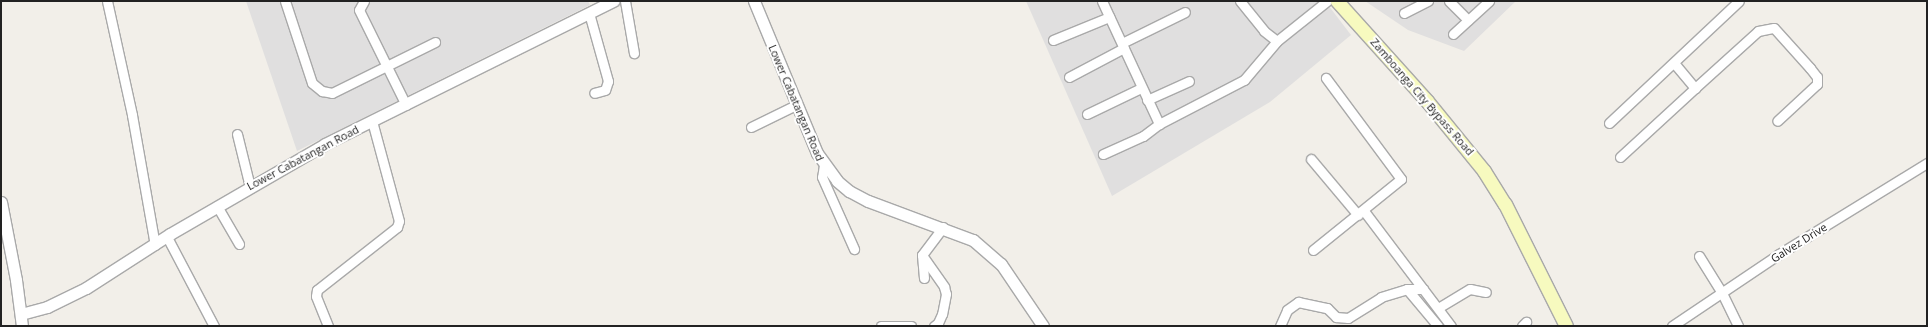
<!DOCTYPE html>
<html>
<head>
<meta charset="utf-8">
<style>
	body { margin:0 }
	#map { position:relative; width:1928px; height:327px; overflow:hidden; background:#f2efe9; font-family:"Open Sans",sans-serif }
	div>[style] { position:absolute }
	[style*='--x'] { left:calc(var(--x)*1px); top:calc(var(--y)*1px); width:calc(var(--w)*1px); rotate:calc(var(--a)*1deg) }
	.residential>* { inset:0; background:#e0dfdf }
	.roads { filter:drop-shadow(1px 0 #a9a9a9) drop-shadow(-1px 0 #a9a9a9) drop-shadow(0 1px #a9a9a9) drop-shadow(0 -1px #a9a9a9) }
	.minor>* { height:9px; margin:-4.5px; padding:0 4.5px; transform-origin:4.5px; border-radius:4.5px; background:#fff }
	.tertiary>* { height:11px; margin:-5.5px; padding:0 5.5px; transform-origin:5.5px; border-radius:5.5px; background:#fff }
	.secondary>* { height:13px; margin:-6.5px; padding:0 6.5px; transform-origin:6.5px; border-radius:6.5px; background:#f7fabf }
	span { translate:-50% -50%; white-space:nowrap; text-align:center; line-height:1.15; -webkit-text-stroke:4px #fff; paint-order:stroke }
	.street-label { font-size:11px; color:#222 }
	.frame { position:absolute; inset:0; border:2px solid #222; pointer-events:none }
</style>
</head>
<body>
<div id="map">
	<div class="residential">
		<div style="clip-path:polygon(246px 1px,588px 1px,590px 5px,297px 151px)"></div>
		<div style="clip-path:polygon(1026px 1px,1325px 1px,1351px 35px,1270px 102px,1112px 196px)"></div>
		<div style="clip-path:polygon(1365px 1px,1516px 1px,1464px 51px,1408px 30px)"></div>
	</div>
	<div class="roads">
		<div class="minor">
			<div style="--x:107;--y:1;--w:117;--a:77.6"></div>
			<div style="--x:132;--y:115;--w:132;--a:80"></div>
			<div style="--x:285;--y:1;--w:86;--a:71.8"></div>
			<div style="--x:312;--y:83;--w:13;--a:39"></div>
			<div style="--x:322;--y:91;--w:10;--a:11"></div>
			<div style="--x:332;--y:93;--w:115;--a:-26.3"></div>
			<div style="--x:364;--y:1;--w:10;--a:119"></div>
			<div style="--x:359;--y:10;--w:106;--a:63.7"></div>
			<div style="--x:625;--y:1;--w:53;--a:80.2"></div>
			<div style="--x:1102;--y:1;--w:136;--a:65.1"></div>
			<div style="--x:1159;--y:124;--w:20;--a:143"></div>
			<div style="--x:1143;--y:136;--w:44;--a:155.8"></div>
			<div style="--x:1240;--y:1;--w:38;--a:51"></div>
			<div style="--x:1264;--y:31;--w:16;--a:38"></div>
			<div style="--x:1449;--y:1;--w:27;--a:45"></div>
			<div style="--x:589;--y:13;--w:71;--a:74.4"></div>
			<div style="--x:608;--y:81;--w:9;--a:108"></div>
			<div style="--x:605;--y:90;--w:11;--a:165"></div>
			<div style="--x:1404;--y:13;--w:27;--a:-27"></div>
			<div style="--x:1453;--y:34;--w:49;--a:-42.5"></div>
			<div style="--x:1053;--y:40;--w:61;--a:-22.3"></div>
			<div style="--x:1122;--y:43;--w:70;--a:-26.2"></div>
			<div style="--x:1674;--y:63;--w:33;--a:50"></div>
			<div style="--x:1695;--y:88;--w:85;--a:-42.1"></div>
			<div style="--x:1758;--y:31;--w:16;--a:-11"></div>
			<div style="--x:1774;--y:28;--w:54;--a:48"></div>
			<div style="--x:1810;--y:68;--w:11;--a:52"></div>
			<div style="--x:1817;--y:77;--w:7;--a:90"></div>
			<div style="--x:1817;--y:84;--w:54;--a:137.2"></div>
			<div style="--x:1069;--y:77;--w:62;--a:-27.8"></div>
			<div style="--x:1147;--y:100;--w:46;--a:-24.3"></div>
			<div style="--x:1087;--y:114;--w:60;--a:-25.7"></div>
			<div style="--x:1609;--y:123;--w:178;--a:-43.2"></div>
			<div style="--x:1159;--y:124;--w:96;--a:-27.4"></div>
			<div style="--x:1244;--y:80;--w:51;--a:-49.8"></div>
			<div style="--x:1277;--y:41;--w:64;--a:-38.7"></div>
			<div style="--x:751;--y:127;--w:50;--a:-26.1"></div>
			<div style="--x:237;--y:134;--w:55;--a:76.2"></div>
			<div style="--x:1620;--y:157;--w:102;--a:-42.6"></div>
			<div style="--x:1311;--y:159;--w:73;--a:50"></div>
			<div style="--x:824;--y:165;--w:12;--a:99"></div>
			<div style="--x:822;--y:177;--w:79;--a:66"></div>
			<div style="--x:217;--y:206;--w:44;--a:59.9"></div>
			<div style="--x:1364;--y:211;--w:144;--a:52.9"></div>
			<div style="--x:167;--y:237;--w:101;--a:62.2"></div>
			<div style="--x:1313;--y:250;--w:113;--a:-38.9"></div>
			<div style="--x:1401;--y:179;--w:126;--a:-126.6"></div>
			<div style="--x:922;--y:255;--w:39;--a:55"></div>
			<div style="--x:944;--y:287;--w:7;--a:74"></div>
			<div style="--x:946;--y:294;--w:20;--a:101"></div>
			<div style="--x:942;--y:314;--w:10;--a:114"></div>
			<div style="--x:938;--y:323;--w:5;--a:143"></div>
			<div style="--x:1699;--y:256;--w:44;--a:58.1"></div>
			<div style="--x:1722;--y:293;--w:37;--a:64"></div>
			<div style="--x:924;--y:278;--w:23;--a:-95"></div>
			<div style="--x:922;--y:255;--w:35;--a:-53"></div>
			<div style="--x:1407;--y:289;--w:48;--a:50"></div>
			<div style="--x:1438;--y:308;--w:37;--a:-31"></div>
			<div style="--x:1470;--y:289;--w:16;--a:11"></div>
			<div style="--x:328;--y:326;--w:32;--a:-112"></div>
			<div style="--x:316;--y:296;--w:6;--a:-81"></div>
			<div style="--x:317;--y:290;--w:102;--a:-38.2"></div>
			<div style="--x:397;--y:227;--w:6;--a:-72"></div>
			<div style="--x:399;--y:221;--w:104;--a:-105.1"></div>
			<div style="--x:881;--y:326;--w:30;--a:0"></div>
			<div style="--x:1280;--y:326;--w:17;--a:-66"></div>
			<div style="--x:1287;--y:310;--w:14;--a:-36"></div>
			<div style="--x:1298;--y:302;--w:30;--a:12"></div>
			<div style="--x:1327;--y:308;--w:13;--a:45"></div>
			<div style="--x:1336;--y:317;--w:12;--a:5"></div>
			<div style="--x:1348;--y:318;--w:39;--a:-32"></div>
			<div style="--x:1381;--y:297;--w:27;--a:-17"></div>
			<div style="--x:1407;--y:289;--w:16;--a:0"></div>
			<div style="--x:1522;--y:326;--w:6;--a:-45"></div>
			<div style="--x:1672;--y:326;--w:129;--a:-33.9"></div>
			<div style="--x:1779;--y:254;--w:174;--a:-31.6"></div>
		</div>
		<div class="tertiary">
			<div style="--x:754;--y:1;--w:165;--a:67.5"></div>
			<div style="--x:817;--y:153;--w:34;--a:54"></div>
			<div style="--x:837;--y:181;--w:16;--a:40"></div>
			<div style="--x:849;--y:191;--w:21;--a:28"></div>
			<div style="--x:868;--y:201;--w:112;--a:20.4"></div>
			<div style="--x:973;--y:240;--w:37;--a:41"></div>
			<div style="--x:1001;--y:264;--w:75;--a:55.9"></div>
			<div style="--x:1;--y:202;--w:79;--a:79.1"></div>
			<div style="--x:16;--y:280;--w:46;--a:82.6"></div>
			<div style="--x:21;--y:314;--w:27;--a:-15"></div>
			<div style="--x:47;--y:307;--w:43;--a:-26"></div>
			<div style="--x:86;--y:288;--w:100;--a:-32.7"></div>
			<div style="--x:170;--y:234;--w:179;--a:-30.1"></div>
			<div style="--x:325;--y:144;--w:322;--a:-26.4"></div>
		</div>
		<div class="secondary">
			<div style="--x:1337;--y:1;--w:135;--a:48"></div>
			<div style="--x:1427;--y:101;--w:90;--a:50.8"></div>
			<div style="--x:1484;--y:171;--w:39;--a:58"></div>
			<div style="--x:1505;--y:204;--w:136;--a:63.4"></div>
		</div>
	</div>
	<div class="street-label">
		<span style="left:1422px;top:97px;rotate:49deg">Zamboanga City Bypass Road</span>
		<span style="left:796px;top:103px;rotate:67deg">Lower Cabatangan Road</span>
		<span style="left:303px;top:158px;rotate:-28deg">Lower Cabatangan Road</span>
		<span style="left:1799px;top:243px;rotate:-32deg">Galvez Drive</span>
	</div>
	<div class="frame"></div>
</div>
</body>
</html>
